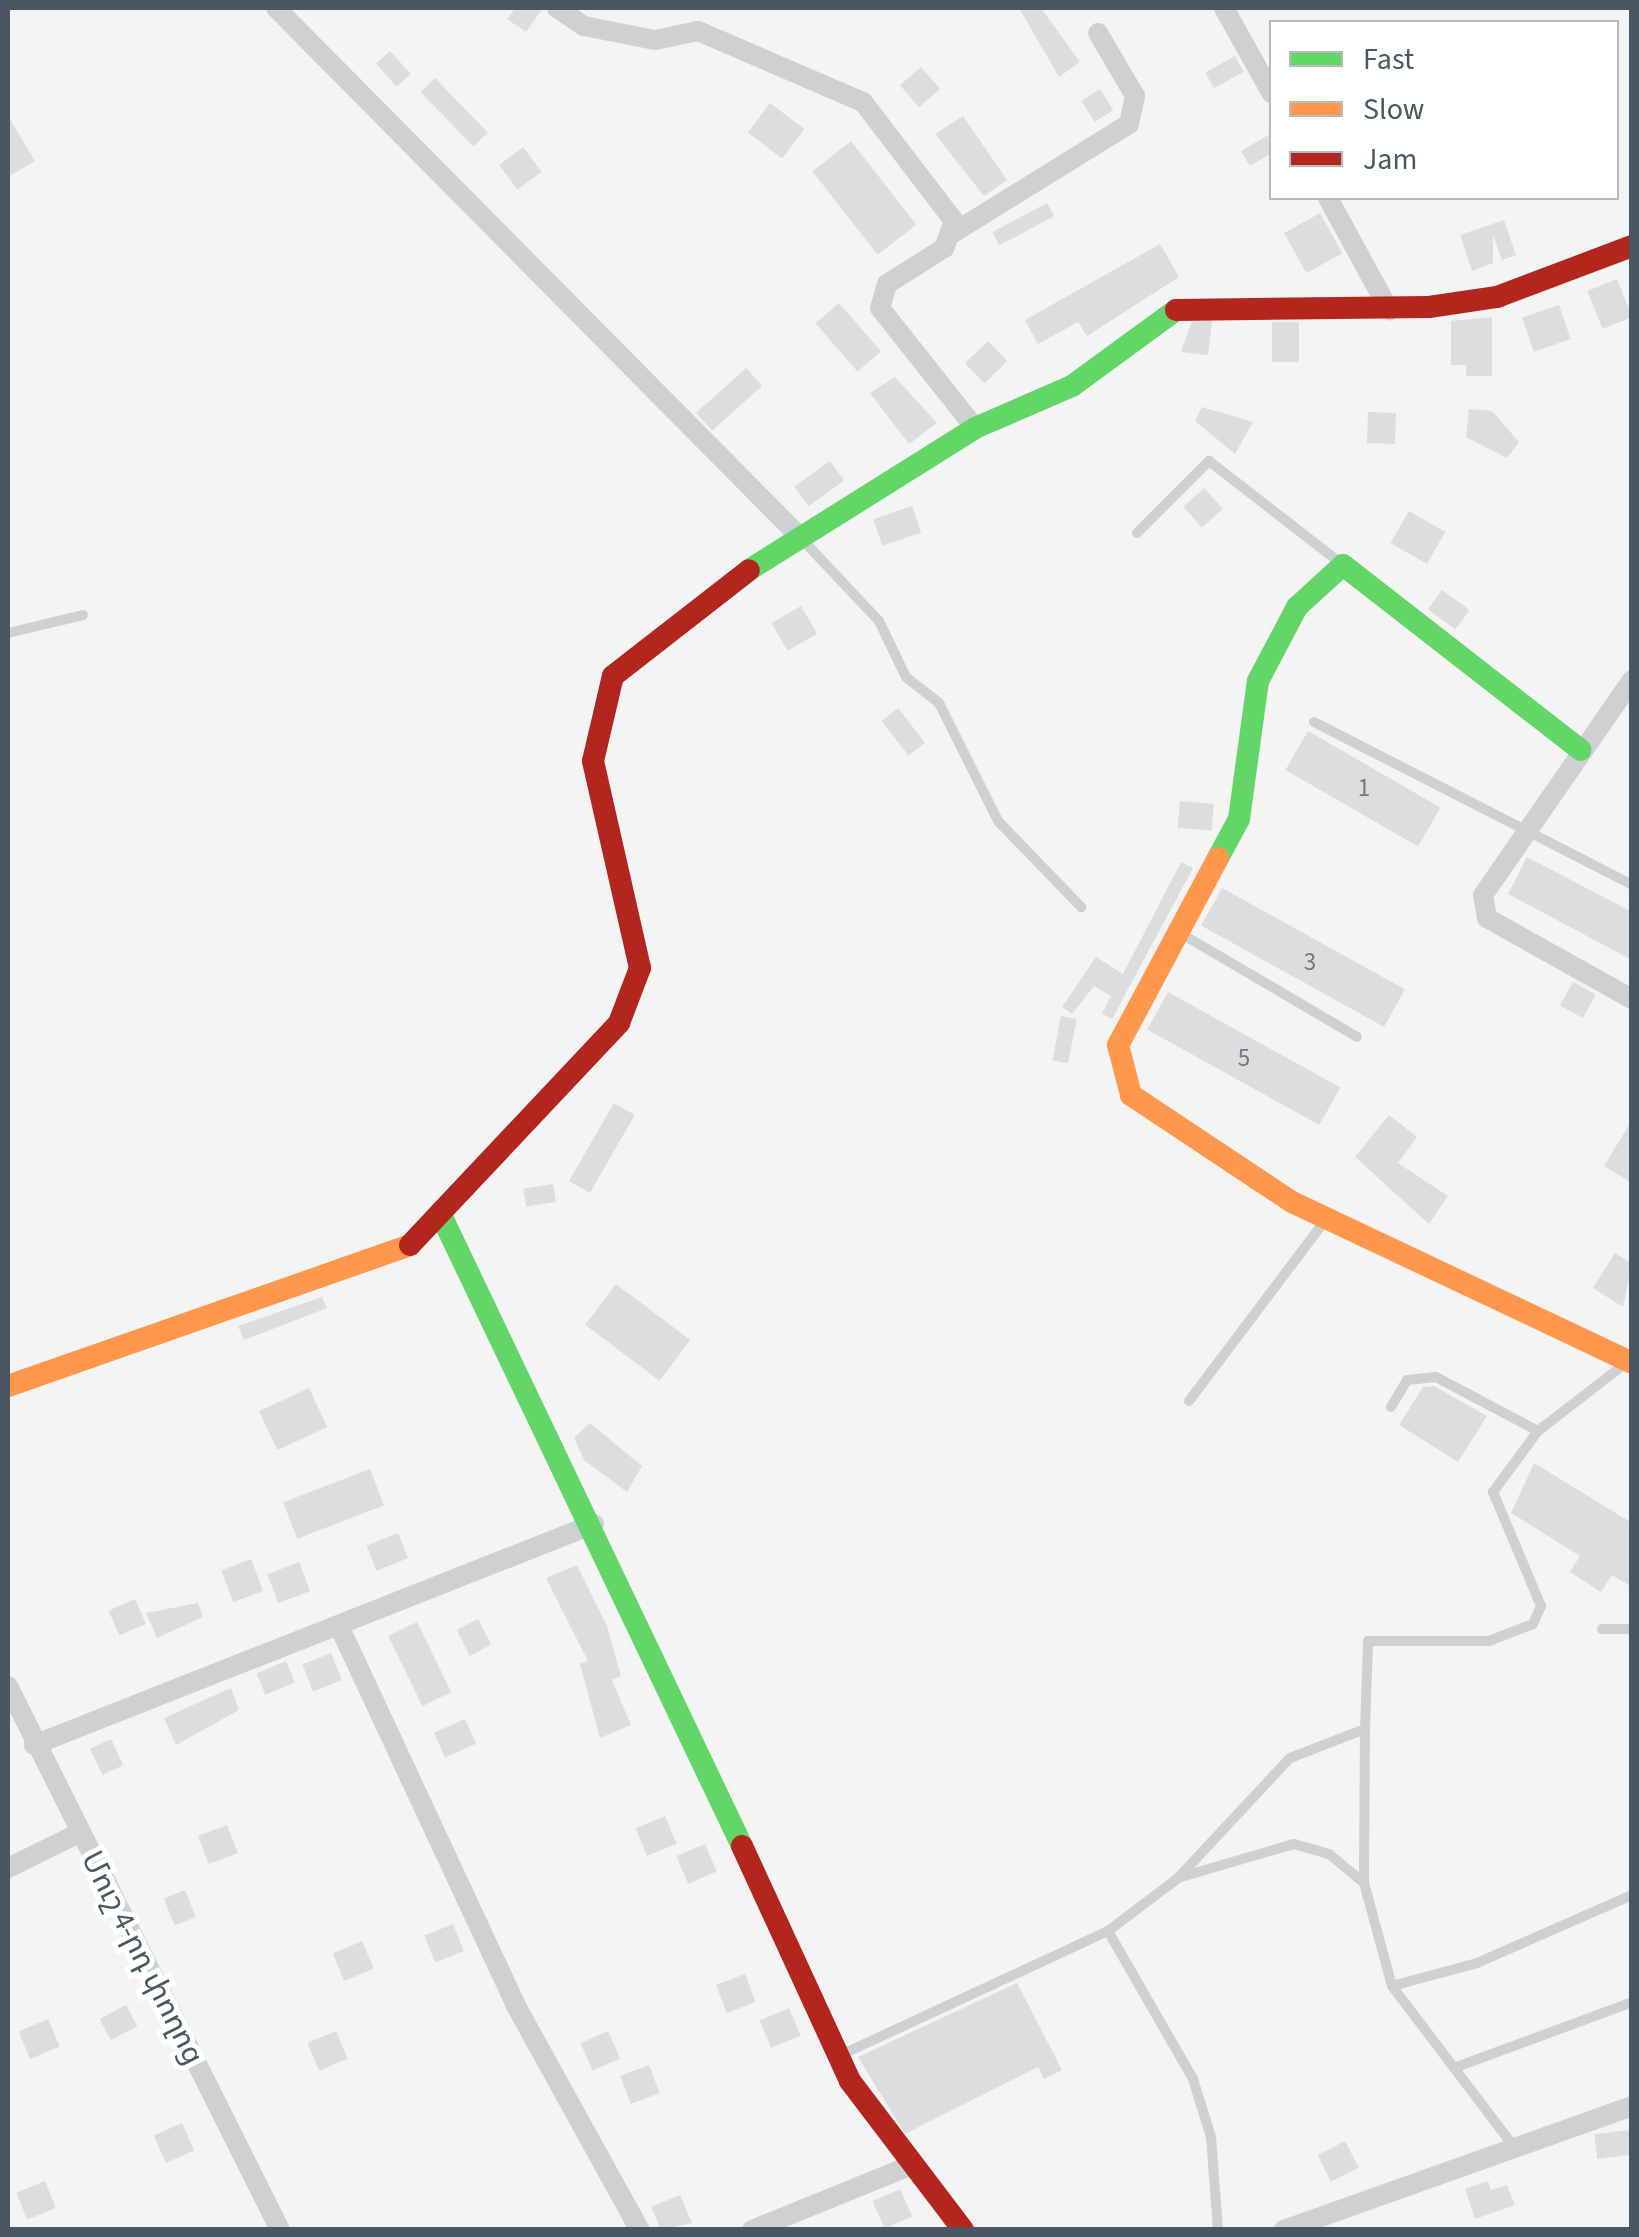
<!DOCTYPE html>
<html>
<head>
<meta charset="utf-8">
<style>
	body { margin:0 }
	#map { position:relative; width:1639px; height:2237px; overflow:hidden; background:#f4f4f4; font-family:"Source Sans 3","Noto Sans Armenian",sans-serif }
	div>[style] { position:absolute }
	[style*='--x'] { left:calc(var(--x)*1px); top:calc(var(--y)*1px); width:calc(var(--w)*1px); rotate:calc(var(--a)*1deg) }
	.building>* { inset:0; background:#ddddde; transform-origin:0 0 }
	.lane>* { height:10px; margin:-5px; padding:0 5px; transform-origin:5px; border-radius:5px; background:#ced0d2 }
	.street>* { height:20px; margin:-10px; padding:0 10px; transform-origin:10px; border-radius:10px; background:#ced0d2 }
	.fast>* { height:22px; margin:-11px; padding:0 11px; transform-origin:11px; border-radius:11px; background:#63d668 }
	.slow>* { height:22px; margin:-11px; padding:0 11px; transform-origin:11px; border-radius:11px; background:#ff974d }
	.jam>* { height:22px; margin:-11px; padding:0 11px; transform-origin:11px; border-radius:11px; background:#b3261e }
	span { translate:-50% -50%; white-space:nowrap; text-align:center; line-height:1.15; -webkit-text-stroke:10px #fff; paint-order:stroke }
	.number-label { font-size:25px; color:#707881 }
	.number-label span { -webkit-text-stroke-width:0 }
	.street-label { font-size:30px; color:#4a5661 }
	.frame { position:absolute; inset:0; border:10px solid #4a5661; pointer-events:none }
	.legend { position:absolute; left:1269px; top:20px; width:350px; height:180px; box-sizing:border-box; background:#fff; border:2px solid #b7bbc0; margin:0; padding:12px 18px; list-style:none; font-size:30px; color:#4a5661 }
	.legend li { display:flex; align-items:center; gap:20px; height:50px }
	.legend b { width:50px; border:2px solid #b7bbc0 }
</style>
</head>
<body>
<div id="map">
	<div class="building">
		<div style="clip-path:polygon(515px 8px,543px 8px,526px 32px,507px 19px)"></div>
		<div style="clip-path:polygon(1019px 8px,1041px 8px,1080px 62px,1059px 77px)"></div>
		<div style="left:390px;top:51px;width:31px;height:19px;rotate:48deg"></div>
		<div style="left:1235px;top:56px;width:18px;height:34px;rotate:61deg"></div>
		<div style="left:921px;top:67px;width:29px;height:28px;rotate:49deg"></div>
		<div style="left:435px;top:78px;width:76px;height:20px;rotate:46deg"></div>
		<div style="left:1100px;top:89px;width:25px;height:22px;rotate:58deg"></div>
		<div style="left:770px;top:103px;width:43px;height:37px;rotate:37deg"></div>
		<div style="clip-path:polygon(8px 116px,35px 161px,8px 177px)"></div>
		<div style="clip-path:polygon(963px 116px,1007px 180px,984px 196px,935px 134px)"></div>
		<div style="clip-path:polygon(1272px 133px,1272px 153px,1250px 166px,1241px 151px)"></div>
		<div style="left:851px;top:141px;width:106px;height:49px;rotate:52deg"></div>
		<div style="left:523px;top:147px;width:31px;height:30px;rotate:53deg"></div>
		<div style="left:1047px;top:203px;width:15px;height:62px;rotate:62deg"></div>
		<div style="left:1320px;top:213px;width:46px;height:41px;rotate:61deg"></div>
		<div style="clip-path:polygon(1504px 220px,1516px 255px,1502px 260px,1493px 235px,1493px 263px,1472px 271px,1460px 235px)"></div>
		<div style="clip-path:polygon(1160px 244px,1179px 277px,1087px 336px,1078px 322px,1038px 344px,1025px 320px)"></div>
		<div style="left:1617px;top:279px;width:41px;height:32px;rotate:68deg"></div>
		<div style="left:839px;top:303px;width:64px;height:31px;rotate:49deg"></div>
		<div style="left:1559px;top:305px;width:36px;height:39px;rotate:71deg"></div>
		<div style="clip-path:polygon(1492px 317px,1492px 376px,1466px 376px,1466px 365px,1451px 365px,1451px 321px)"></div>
		<div style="clip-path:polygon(1192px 321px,1212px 321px,1208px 355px,1181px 352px)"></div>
		<div style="left:1272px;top:322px;width:27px;height:40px"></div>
		<div style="left:988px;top:341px;width:28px;height:32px;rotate:46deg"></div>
		<div style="left:746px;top:368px;width:24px;height:67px;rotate:48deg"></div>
		<div style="clip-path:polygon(895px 377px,937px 423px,909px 444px,870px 393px)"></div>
		<div style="clip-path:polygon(1202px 407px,1253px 422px,1235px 454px,1195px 421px)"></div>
		<div style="clip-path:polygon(1469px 409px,1492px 411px,1519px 442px,1507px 458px,1466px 437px)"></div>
		<div style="left:1368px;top:412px;width:28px;height:31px;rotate:2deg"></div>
		<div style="left:830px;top:461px;width:24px;height:44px;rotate:54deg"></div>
		<div style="left:1204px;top:488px;width:28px;height:28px;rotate:48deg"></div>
		<div style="left:912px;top:506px;width:28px;height:41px;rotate:71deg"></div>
		<div style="left:1409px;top:511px;width:42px;height:37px;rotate:30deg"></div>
		<div style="left:1442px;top:590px;width:34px;height:24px;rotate:36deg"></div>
		<div style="left:801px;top:606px;width:32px;height:34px;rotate:60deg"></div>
		<div style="left:898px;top:708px;width:44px;height:21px;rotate:52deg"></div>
		<div style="left:1308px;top:731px;width:153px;height:45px;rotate:30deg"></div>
		<div style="left:1180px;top:801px;width:34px;height:27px;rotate:5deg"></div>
		<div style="clip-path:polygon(1527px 857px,1632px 912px,1632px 960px,1508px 894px)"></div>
		<div style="clip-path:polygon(1181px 862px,1193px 868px,1112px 1019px,1102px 1014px,1111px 996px,1094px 986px,1072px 1014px,1062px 1007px,1096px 957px,1123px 974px)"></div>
		<div style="left:1222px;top:888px;width:209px;height:43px;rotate:29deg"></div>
		<div style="left:1573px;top:982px;width:26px;height:27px;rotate:29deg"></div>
		<div style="left:1168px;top:992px;width:197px;height:43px;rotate:29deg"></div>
		<div style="left:1061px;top:1016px;width:16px;height:45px;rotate:11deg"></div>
		<div style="left:614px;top:1103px;width:24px;height:90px;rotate:30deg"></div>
		<div style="clip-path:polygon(1389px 1115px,1417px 1137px,1398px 1163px,1448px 1196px,1429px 1224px,1355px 1157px)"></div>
		<div style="clip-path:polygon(1632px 1120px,1632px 1183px,1604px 1166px)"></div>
		<div style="left:553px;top:1184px;width:18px;height:30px;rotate:81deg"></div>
		<div style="clip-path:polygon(1615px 1253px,1632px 1264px,1623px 1307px,1593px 1288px)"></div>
		<div style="left:616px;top:1284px;width:93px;height:51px;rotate:37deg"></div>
		<div style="clip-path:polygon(322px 1297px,327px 1308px,244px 1340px,238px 1326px)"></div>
		<div style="clip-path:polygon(1434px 1386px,1487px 1416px,1458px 1462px,1399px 1425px,1423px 1387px)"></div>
		<div style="left:309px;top:1388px;width:43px;height:55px;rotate:65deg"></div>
		<div style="clip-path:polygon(590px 1423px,642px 1466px,627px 1492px,584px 1460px,574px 1438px)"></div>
		<div style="clip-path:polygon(1534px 1463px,1632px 1523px,1632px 1587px,1612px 1575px,1601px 1592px,1570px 1572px,1580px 1556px,1511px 1513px)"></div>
		<div style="left:370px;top:1469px;width:39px;height:93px;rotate:69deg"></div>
		<div style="left:398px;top:1533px;width:27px;height:34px;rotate:68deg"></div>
		<div style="left:251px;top:1559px;width:34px;height:32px;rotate:69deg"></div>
		<div style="left:299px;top:1562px;width:31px;height:34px;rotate:69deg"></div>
		<div style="clip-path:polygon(577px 1565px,607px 1626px,621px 1676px,612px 1680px,631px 1725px,600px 1738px,580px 1664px,588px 1661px,546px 1578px)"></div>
		<div style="left:135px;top:1599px;width:27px;height:29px;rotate:66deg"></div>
		<div style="clip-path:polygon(198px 1603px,203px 1617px,157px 1638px,146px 1613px)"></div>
		<div style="left:478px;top:1619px;width:29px;height:24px;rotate:63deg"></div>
		<div style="left:417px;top:1622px;width:78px;height:32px;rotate:64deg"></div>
		<div style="left:331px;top:1653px;width:29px;height:31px;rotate:68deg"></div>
		<div style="left:286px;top:1661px;width:23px;height:32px;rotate:67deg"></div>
		<div style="clip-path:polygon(231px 1688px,239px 1710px,176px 1745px,164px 1718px)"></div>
		<div style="left:465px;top:1719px;width:27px;height:34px;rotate:66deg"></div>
		<div style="left:111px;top:1739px;width:29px;height:23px;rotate:65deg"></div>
		<div style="left:665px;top:1816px;width:30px;height:32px;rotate:67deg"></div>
		<div style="left:227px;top:1825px;width:30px;height:31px;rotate:69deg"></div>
		<div style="left:705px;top:1844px;width:30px;height:31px;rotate:67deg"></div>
		<div style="left:185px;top:1890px;width:29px;height:23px;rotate:68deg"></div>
		<div style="left:453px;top:1924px;width:29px;height:31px;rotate:68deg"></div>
		<div style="left:362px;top:1941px;width:30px;height:32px;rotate:67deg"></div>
		<div style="left:745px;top:1974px;width:30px;height:31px;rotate:69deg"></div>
		<div style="clip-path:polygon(1017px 1983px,1062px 2070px,1044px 2079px,1038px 2067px,905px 2134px,858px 2057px)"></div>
		<div style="left:126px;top:2005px;width:24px;height:30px;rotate:62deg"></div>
		<div style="left:789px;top:2008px;width:30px;height:32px;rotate:67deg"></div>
		<div style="left:48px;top:2019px;width:30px;height:32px;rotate:67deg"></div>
		<div style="left:336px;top:2031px;width:30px;height:31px;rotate:67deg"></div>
		<div style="left:608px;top:2031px;width:30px;height:30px;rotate:66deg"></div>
		<div style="left:649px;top:2065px;width:30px;height:31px;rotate:69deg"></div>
		<div style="left:182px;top:2123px;width:30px;height:31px;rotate:66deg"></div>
		<div style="left:1629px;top:2130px;width:25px;height:35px;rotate:83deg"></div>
		<div style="left:1345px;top:2141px;width:30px;height:31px;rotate:63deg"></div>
		<div style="left:45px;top:2181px;width:29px;height:31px;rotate:68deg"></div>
		<div style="clip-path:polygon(1488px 2181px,1491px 2190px,1507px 2185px,1515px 2205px,1475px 2219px,1465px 2189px)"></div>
		<div style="left:900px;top:2189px;width:30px;height:30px;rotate:66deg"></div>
		<div style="clip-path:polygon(680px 2195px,692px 2223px,661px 2230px,651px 2207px)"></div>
	</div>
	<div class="lane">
		<div style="--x:1137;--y:533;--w:102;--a:-45"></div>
		<div style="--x:1209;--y:461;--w:168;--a:37.8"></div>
		<div style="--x:797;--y:534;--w:120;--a:46.7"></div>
		<div style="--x:879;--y:621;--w:62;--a:64.3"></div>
		<div style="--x:906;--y:677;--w:42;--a:38.2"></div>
		<div style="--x:939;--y:703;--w:132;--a:63.4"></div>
		<div style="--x:998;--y:821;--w:120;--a:46"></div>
		<div style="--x:8;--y:633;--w:77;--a:-13.5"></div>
		<div style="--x:1314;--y:722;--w:357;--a:27.1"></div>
		<div style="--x:1180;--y:933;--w:205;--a:30.4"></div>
		<div style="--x:1189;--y:1401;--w:228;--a:-53"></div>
		<div style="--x:1391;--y:1407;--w:31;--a:-59"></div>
		<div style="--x:1407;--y:1380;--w:29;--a:-6"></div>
		<div style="--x:1436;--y:1377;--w:115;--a:27.9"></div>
		<div style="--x:1602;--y:1629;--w:30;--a:0"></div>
		<div style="--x:1365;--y:1729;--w:154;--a:90.4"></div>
		<div style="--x:1364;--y:1883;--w:107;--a:74.8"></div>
		<div style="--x:1392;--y:1986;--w:197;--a:52.8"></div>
		<div style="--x:1181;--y:1877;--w:118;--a:-16.3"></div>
		<div style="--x:1294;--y:1844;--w:36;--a:16"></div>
		<div style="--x:1329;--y:1854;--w:45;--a:39.6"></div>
		<div style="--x:1108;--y:1931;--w:171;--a:60.1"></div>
		<div style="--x:1193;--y:2079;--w:61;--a:72.8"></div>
		<div style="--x:1211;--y:2137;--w:93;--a:85.7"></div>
		<div style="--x:1392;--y:1986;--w:88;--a:-15.1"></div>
		<div style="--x:1477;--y:1963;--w:169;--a:-23.7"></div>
		<div style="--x:843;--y:2054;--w:292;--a:-24.9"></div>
		<div style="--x:1108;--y:1931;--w:88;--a:-37.1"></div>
		<div style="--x:1178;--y:1878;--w:164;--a:-47"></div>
		<div style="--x:1290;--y:1758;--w:80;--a:-21.1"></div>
		<div style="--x:1365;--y:1729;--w:88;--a:-88"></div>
		<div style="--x:1368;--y:1641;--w:121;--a:0"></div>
		<div style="--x:1489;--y:1641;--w:47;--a:-21.1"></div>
		<div style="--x:1533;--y:1624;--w:20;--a:-66"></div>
		<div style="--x:1541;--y:1606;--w:124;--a:-112.8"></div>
		<div style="--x:1493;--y:1492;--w:76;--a:-53.6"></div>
		<div style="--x:1538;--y:1431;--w:111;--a:-37.7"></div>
		<div style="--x:1454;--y:2068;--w:190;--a:-20.3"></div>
	</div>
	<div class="street">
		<div style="--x:276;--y:8;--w:739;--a:45.27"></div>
		<div style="--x:557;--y:8;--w:32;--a:34"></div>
		<div style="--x:584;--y:26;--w:72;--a:11.2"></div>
		<div style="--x:655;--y:40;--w:44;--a:-11.8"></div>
		<div style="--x:698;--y:31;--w:180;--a:23.3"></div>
		<div style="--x:863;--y:102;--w:150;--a:52.6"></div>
		<div style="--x:954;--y:221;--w:29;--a:110"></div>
		<div style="--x:944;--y:248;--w:67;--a:147.7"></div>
		<div style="--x:887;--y:284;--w:25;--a:106"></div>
		<div style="--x:880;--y:308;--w:153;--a:51.6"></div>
		<div style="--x:1224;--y:8;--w:98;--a:60.8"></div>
		<div style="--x:1328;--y:198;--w:128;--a:61.4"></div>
		<div style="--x:953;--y:233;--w:207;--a:-31.8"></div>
		<div style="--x:1129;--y:124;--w:29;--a:-78"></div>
		<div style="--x:1135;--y:96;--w:73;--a:-120.4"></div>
		<div style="--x:1632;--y:680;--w:262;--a:124.7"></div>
		<div style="--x:1483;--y:895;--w:23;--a:80"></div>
		<div style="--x:1487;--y:918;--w:166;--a:29.2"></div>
		<div style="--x:340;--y:1628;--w:415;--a:65"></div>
		<div style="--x:515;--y:2004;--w:258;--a:61.1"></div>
		<div style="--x:8;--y:1686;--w:608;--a:63.43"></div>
		<div style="--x:34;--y:1745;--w:602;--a:-21.54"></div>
		<div style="--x:8;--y:1868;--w:79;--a:-26.2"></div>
		<div style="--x:752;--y:2230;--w:170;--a:-22.1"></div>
		<div style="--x:1284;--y:2230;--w:369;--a:-19.6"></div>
	</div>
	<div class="fast">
		<div style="--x:749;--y:570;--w:267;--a:-32.1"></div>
		<div style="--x:975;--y:428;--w:106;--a:-23.4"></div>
		<div style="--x:1072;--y:386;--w:129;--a:-36.2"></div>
		<div style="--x:1218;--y:858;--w:44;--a:-61.7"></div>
		<div style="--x:1239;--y:819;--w:139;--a:-82.2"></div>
		<div style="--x:1258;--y:681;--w:84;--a:-62.2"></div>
		<div style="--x:1297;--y:607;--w:62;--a:-42.4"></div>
		<div style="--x:1343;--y:565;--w:301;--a:37.9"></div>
		<div style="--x:440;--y:1213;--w:701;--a:64.49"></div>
	</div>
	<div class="slow">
		<div style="--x:1218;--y:858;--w:212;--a:118.1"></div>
		<div style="--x:1118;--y:1045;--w:52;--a:75.4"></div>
		<div style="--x:1131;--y:1095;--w:193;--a:33.6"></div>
		<div style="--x:1292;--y:1202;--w:376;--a:25.3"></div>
		<div style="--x:8;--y:1386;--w:426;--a:-19.3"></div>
	</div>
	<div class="jam">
		<div style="--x:1176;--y:310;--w:253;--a:-0.7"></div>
		<div style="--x:1429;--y:307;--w:69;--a:-8.4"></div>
		<div style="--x:1497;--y:297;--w:144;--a:-20.7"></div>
		<div style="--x:410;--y:1245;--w:305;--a:-46.7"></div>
		<div style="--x:619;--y:1023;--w:59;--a:-69.1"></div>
		<div style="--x:640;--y:968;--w:212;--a:-102.8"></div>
		<div style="--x:593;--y:761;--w:87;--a:-76.8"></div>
		<div style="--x:613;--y:676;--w:172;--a:-37.9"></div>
		<div style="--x:742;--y:1846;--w:259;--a:65.3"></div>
		<div style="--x:850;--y:2081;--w:187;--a:52.8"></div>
	</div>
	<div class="number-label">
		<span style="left:1364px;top:788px">1</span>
		<span style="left:1310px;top:962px">3</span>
		<span style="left:1244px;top:1058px">5</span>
	</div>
	<div class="street-label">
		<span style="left:142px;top:1958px;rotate:63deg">Մուշ 4-րդ փողոց</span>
	</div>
	<div class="frame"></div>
	<ul class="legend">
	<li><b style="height:12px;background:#63d668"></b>Fast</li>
	<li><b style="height:12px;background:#ff974d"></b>Slow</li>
	<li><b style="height:12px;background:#b3261e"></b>Jam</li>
	</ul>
</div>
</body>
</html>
